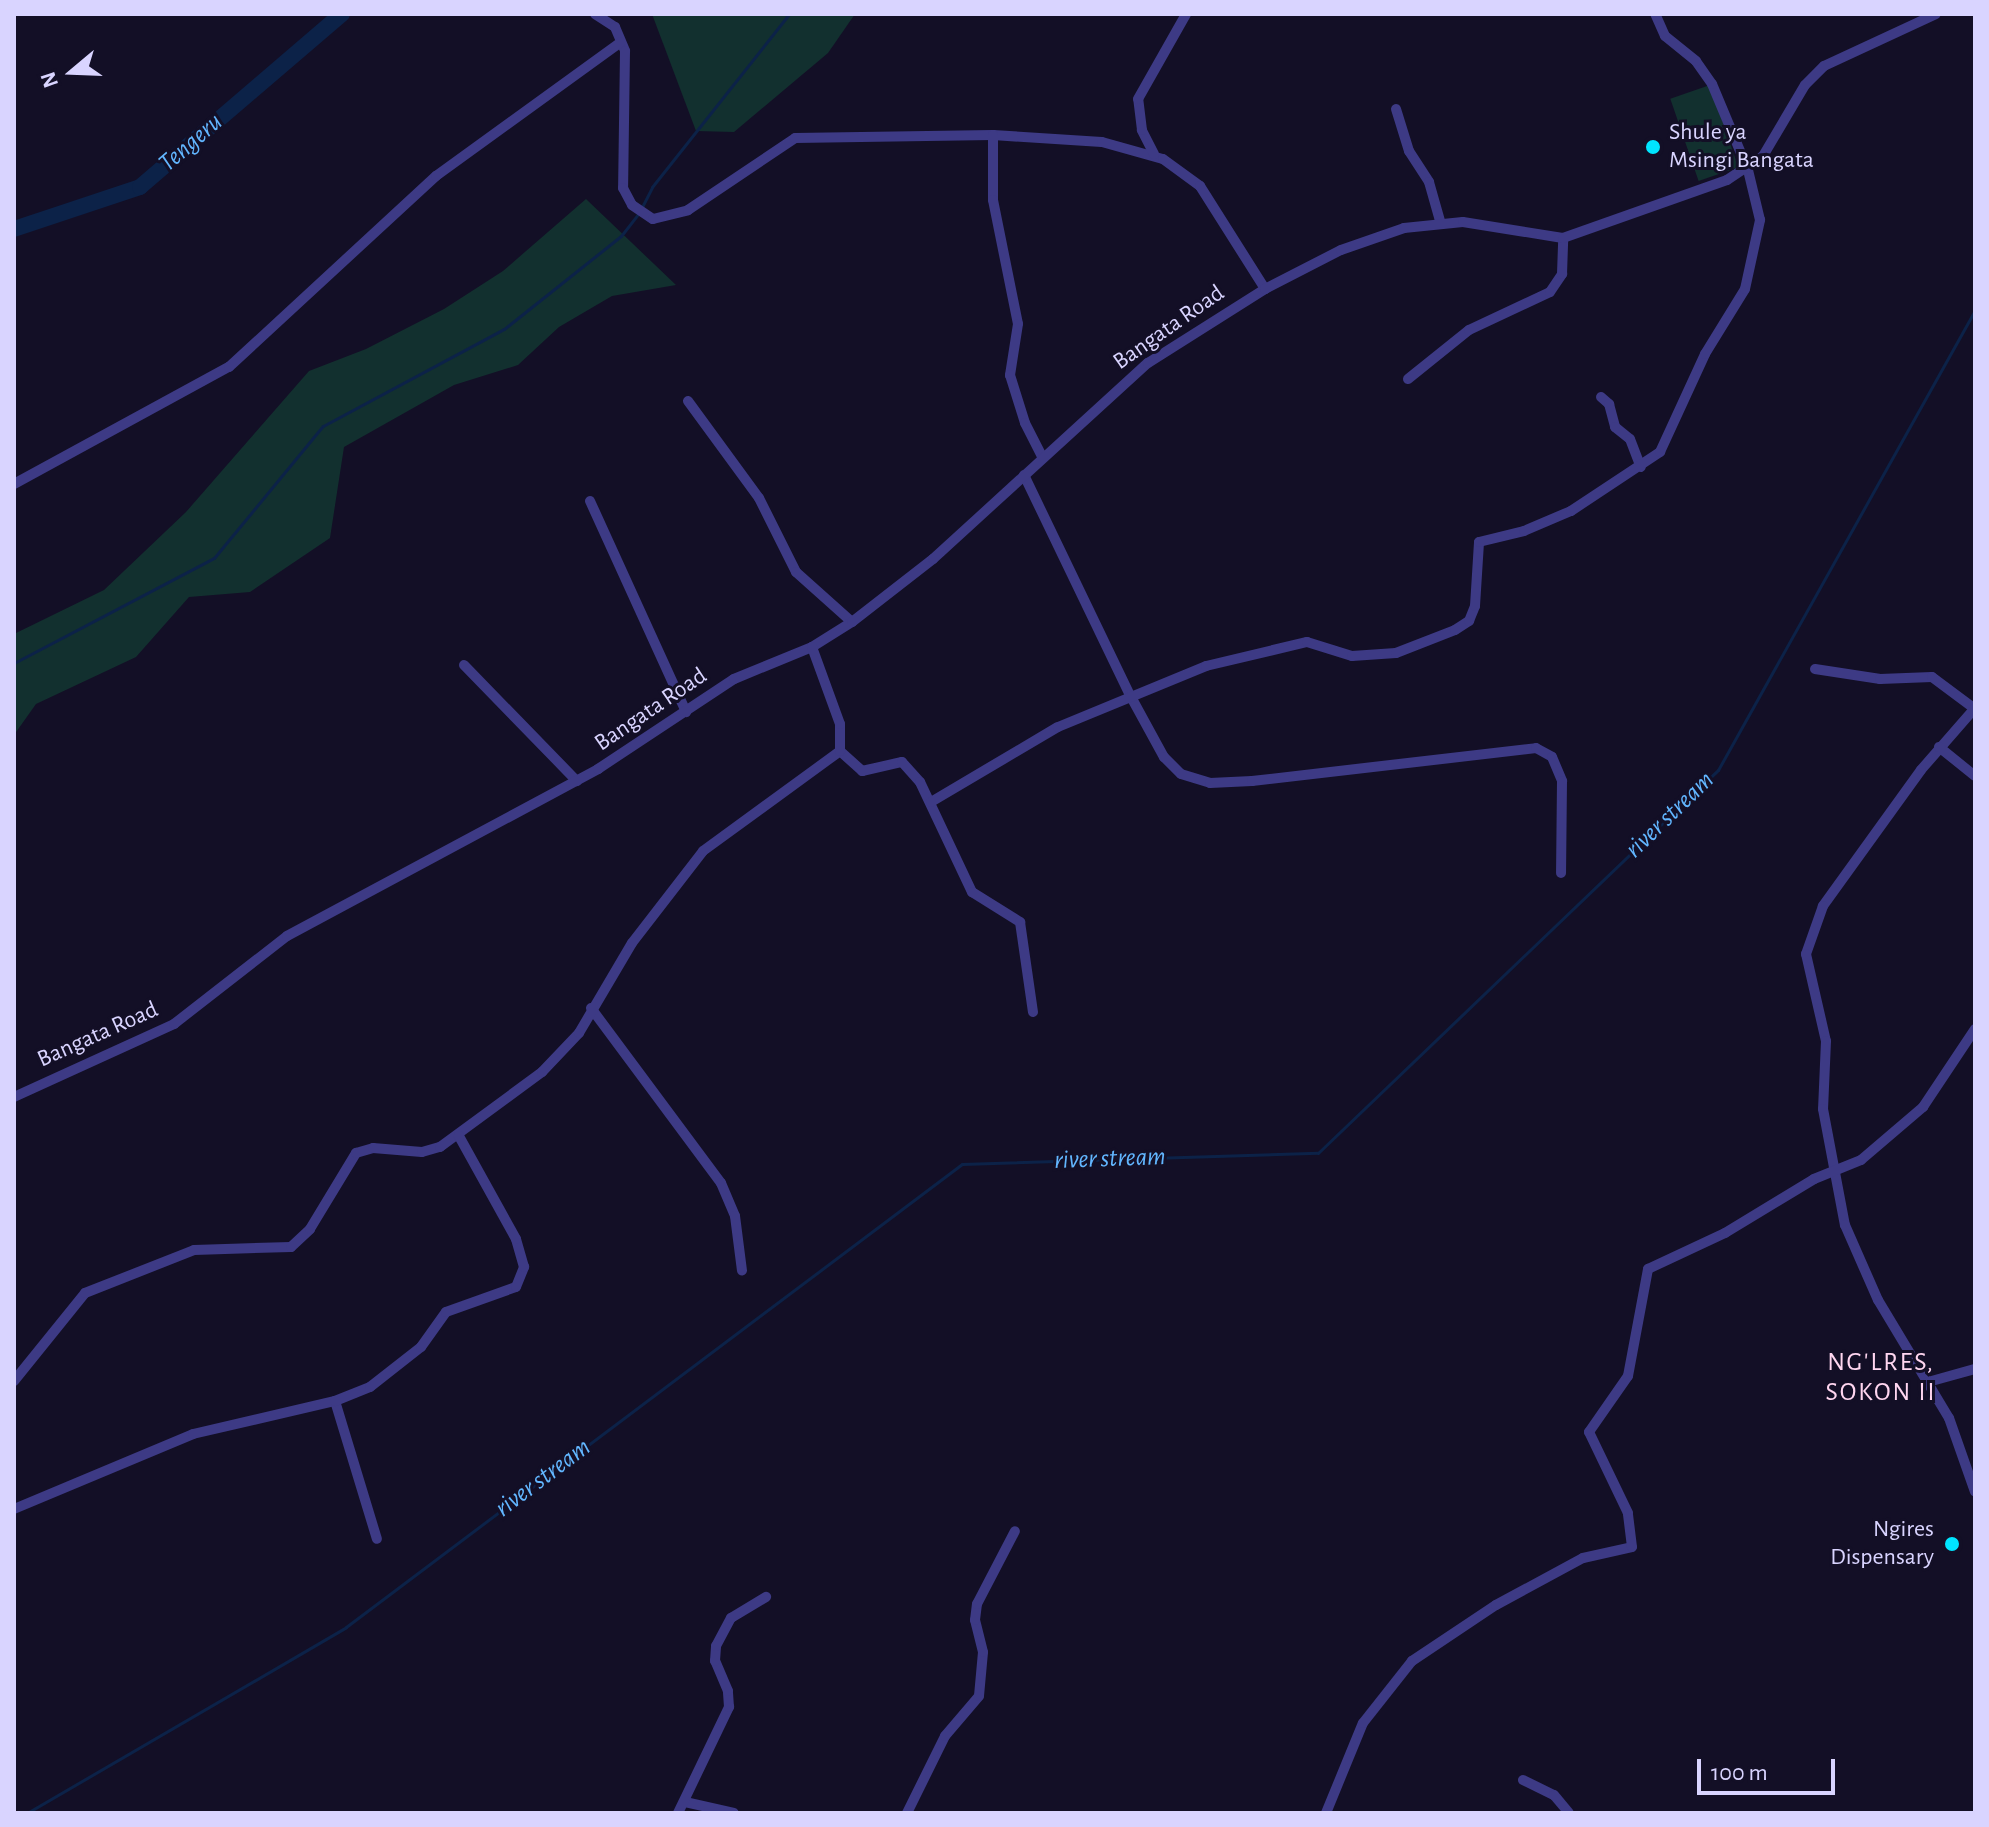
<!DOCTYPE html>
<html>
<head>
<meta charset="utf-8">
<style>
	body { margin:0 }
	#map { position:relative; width:1989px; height:1827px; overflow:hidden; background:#130f26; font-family:"Alegreya Sans",sans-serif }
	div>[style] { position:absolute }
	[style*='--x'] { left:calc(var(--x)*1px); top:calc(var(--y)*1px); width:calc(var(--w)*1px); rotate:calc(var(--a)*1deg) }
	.green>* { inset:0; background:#12302f; transform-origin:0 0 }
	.stream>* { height:3px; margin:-1.5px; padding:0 1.5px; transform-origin:1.5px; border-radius:1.5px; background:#0c2248 }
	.river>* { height:16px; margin:-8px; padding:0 8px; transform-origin:8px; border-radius:8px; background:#0c2248 }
	.street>* { height:10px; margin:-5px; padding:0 5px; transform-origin:5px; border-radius:5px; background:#3d3a85 }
	.dots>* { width:22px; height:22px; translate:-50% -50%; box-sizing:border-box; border:4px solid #130f26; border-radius:50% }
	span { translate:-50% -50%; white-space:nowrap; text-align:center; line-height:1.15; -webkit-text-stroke:6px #130f26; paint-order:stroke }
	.poi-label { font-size:24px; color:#d9d4ff }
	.left { translate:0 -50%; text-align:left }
	.right { translate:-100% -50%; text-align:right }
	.street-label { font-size:24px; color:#d9d4ff }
	.water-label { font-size:26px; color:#62b6ff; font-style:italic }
	.neighbourhood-label { font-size:26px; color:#ffd6f0; letter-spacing:2px }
	.frame { position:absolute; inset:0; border:16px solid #d9d4ff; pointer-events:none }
	.north { position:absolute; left:32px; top:32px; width:80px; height:80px; -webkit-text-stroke:6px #130f26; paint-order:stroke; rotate:251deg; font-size:22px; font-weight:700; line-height:32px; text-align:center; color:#d9d4ff }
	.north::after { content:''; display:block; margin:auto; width:28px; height:36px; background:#d9d4ff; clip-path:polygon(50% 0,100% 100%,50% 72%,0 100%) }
	.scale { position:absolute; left:1697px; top:1759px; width:138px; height:36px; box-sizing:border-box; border:4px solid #d9d4ff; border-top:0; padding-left:10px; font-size:24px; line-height:28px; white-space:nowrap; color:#d9d4ff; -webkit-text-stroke:6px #130f26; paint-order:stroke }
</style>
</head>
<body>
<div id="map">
	<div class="green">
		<div style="clip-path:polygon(652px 14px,855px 14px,828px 53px,734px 132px,696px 131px)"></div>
		<div style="left:1710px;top:85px;width:87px;height:42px;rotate:71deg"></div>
		<div style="clip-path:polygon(586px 199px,676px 285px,612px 296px,559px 327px,518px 365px,454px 385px,344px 447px,330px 538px,250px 592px,189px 597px,136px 657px,36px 704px,14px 735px,14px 634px,104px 590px,186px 512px,309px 371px,366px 349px,444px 309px,503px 271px)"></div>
	</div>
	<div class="stream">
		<div style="--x:642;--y:207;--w:22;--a:-63"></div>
		<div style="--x:652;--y:187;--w:221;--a:-51.6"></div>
		<div style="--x:14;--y:663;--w:226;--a:-27.7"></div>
		<div style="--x:214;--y:558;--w:171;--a:-50.5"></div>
		<div style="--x:323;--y:426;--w:205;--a:-28.2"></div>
		<div style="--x:504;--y:329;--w:149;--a:-38.5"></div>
		<div style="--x:621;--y:236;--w:28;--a:-52"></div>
		<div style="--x:27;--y:1813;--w:369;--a:-30.2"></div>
		<div style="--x:346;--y:1627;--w:771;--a:-36.93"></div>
		<div style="--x:962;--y:1164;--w:356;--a:-1.8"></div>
		<div style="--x:1318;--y:1153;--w:554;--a:-43.76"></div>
		<div style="--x:1718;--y:770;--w:527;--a:-60.81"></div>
	</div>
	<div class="river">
		<div style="--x:14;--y:229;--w:133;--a:-18.4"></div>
		<div style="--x:140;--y:187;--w:266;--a:-40.6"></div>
	</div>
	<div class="street">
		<div style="--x:595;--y:14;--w:24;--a:33"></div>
		<div style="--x:615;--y:27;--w:26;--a:67"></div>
		<div style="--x:625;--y:51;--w:137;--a:90.8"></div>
		<div style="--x:623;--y:188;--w:19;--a:62"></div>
		<div style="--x:632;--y:205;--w:25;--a:34"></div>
		<div style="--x:653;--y:219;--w:36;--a:-14"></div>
		<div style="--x:688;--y:210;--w:129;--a:-33.9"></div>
		<div style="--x:795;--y:138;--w:198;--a:-0.9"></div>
		<div style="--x:993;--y:135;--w:109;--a:3.7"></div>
		<div style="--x:1102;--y:142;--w:63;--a:15.6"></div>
		<div style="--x:1163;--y:159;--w:46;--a:36.1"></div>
		<div style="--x:1200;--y:186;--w:122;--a:57.7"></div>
		<div style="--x:1396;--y:109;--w:44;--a:72.8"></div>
		<div style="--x:1409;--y:151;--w:37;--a:57"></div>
		<div style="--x:1429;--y:182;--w:41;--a:74.2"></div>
		<div style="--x:993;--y:135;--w:65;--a:90"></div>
		<div style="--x:993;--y:200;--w:126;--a:78.6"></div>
		<div style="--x:1018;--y:324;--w:52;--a:98.9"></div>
		<div style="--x:1010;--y:375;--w:50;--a:72.6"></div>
		<div style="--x:1025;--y:423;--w:38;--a:63"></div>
		<div style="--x:1154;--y:154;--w:27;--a:-117"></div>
		<div style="--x:1142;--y:130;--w:31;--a:-97"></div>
		<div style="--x:1138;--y:99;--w:98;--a:-60.5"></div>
		<div style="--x:1408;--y:379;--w:78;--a:-38.8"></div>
		<div style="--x:1469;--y:330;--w:89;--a:-25.1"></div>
		<div style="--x:1550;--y:292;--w:22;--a:-56"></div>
		<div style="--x:1562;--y:274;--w:36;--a:-88"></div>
		<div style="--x:1601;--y:397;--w:11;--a:41"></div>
		<div style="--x:1609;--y:404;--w:24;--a:75"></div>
		<div style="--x:1615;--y:427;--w:19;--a:39"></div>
		<div style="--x:1630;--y:439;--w:30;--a:69"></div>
		<div style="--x:688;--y:401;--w:120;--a:53.8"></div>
		<div style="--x:759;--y:498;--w:83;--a:63.4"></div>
		<div style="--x:796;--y:572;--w:75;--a:41.8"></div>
		<div style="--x:1024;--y:475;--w:244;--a:64.3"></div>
		<div style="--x:1130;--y:695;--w:71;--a:61.3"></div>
		<div style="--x:1164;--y:757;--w:24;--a:45"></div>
		<div style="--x:1181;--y:774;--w:30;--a:17"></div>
		<div style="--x:1210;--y:783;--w:42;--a:-2.7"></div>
		<div style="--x:1252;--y:781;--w:286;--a:-6.6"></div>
		<div style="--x:1536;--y:748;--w:18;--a:29"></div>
		<div style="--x:1552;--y:757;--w:26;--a:67"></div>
		<div style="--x:1562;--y:781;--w:92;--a:90.6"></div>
		<div style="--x:14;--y:484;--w:245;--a:-28.6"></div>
		<div style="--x:229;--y:367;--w:282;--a:-42.7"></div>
		<div style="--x:436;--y:176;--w:228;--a:-35.9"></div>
		<div style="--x:590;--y:501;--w:232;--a:65.5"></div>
		<div style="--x:464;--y:665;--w:162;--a:45.8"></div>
		<div style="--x:1815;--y:669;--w:66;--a:8.7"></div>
		<div style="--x:1880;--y:679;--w:52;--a:-2.2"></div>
		<div style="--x:1932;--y:677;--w:54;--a:36.7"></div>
		<div style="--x:1975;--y:708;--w:82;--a:131.1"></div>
		<div style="--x:1921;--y:770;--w:168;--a:125.8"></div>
		<div style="--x:1823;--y:906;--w:51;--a:109.5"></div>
		<div style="--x:1806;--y:954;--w:89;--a:77.1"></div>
		<div style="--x:1826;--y:1041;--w:68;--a:92.5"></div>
		<div style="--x:1823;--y:1109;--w:118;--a:79.3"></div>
		<div style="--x:1845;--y:1225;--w:82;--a:66.3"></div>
		<div style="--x:1878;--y:1300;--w:138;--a:59"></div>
		<div style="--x:1949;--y:1418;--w:78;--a:70.6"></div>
		<div style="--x:1939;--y:747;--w:46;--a:38.9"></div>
		<div style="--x:840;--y:751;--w:30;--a:42"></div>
		<div style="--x:862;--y:771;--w:41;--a:-12.7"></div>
		<div style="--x:902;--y:762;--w:27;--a:48"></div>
		<div style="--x:920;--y:782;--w:122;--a:64.7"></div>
		<div style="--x:972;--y:892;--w:57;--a:32"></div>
		<div style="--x:1020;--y:922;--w:91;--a:81.8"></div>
		<div style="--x:931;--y:802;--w:147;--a:-30.6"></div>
		<div style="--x:1058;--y:727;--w:160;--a:-22.4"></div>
		<div style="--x:1206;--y:666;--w:104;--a:-13.4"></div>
		<div style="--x:1307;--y:642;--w:47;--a:17.3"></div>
		<div style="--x:1352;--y:656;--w:44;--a:-3.9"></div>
		<div style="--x:1396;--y:653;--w:63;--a:-21.3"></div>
		<div style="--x:1455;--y:630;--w:17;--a:-33"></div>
		<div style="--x:1469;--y:621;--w:16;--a:-68"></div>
		<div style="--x:1475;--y:606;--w:64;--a:-86.4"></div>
		<div style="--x:1479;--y:542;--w:46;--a:-13.7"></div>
		<div style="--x:1524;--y:531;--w:51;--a:-23.1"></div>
		<div style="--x:1571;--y:511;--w:107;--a:-33.5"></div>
		<div style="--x:1660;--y:452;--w:108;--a:-65.3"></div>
		<div style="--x:1705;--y:354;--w:76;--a:-58.4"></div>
		<div style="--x:1745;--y:289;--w:71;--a:-77.7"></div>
		<div style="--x:1760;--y:220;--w:51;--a:-103.5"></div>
		<div style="--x:1748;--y:170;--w:93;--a:-112.7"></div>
		<div style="--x:1712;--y:84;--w:28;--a:-125"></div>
		<div style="--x:1696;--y:61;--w:40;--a:-141"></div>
		<div style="--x:1665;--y:36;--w:24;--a:-114"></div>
		<div style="--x:591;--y:1008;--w:218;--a:53.4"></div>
		<div style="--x:721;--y:1183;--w:36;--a:67"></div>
		<div style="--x:735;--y:1216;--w:55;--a:82.7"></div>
		<div style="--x:14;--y:1097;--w:176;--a:-24.5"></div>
		<div style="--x:174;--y:1024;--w:143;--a:-37.9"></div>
		<div style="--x:287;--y:936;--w:353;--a:-28.2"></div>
		<div style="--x:598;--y:769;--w:163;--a:-33.5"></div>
		<div style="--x:734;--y:679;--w:84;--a:-22.3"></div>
		<div style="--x:812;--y:647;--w:47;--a:-32"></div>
		<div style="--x:852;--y:622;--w:103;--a:-37.9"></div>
		<div style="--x:933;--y:559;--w:291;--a:-42.4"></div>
		<div style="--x:1148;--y:363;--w:138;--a:-32.3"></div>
		<div style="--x:1265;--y:289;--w:85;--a:-27.2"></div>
		<div style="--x:1341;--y:250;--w:67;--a:-19.2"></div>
		<div style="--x:1404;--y:228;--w:59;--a:-5.8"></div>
		<div style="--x:1463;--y:222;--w:101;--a:9.1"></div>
		<div style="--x:1563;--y:238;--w:174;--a:-19.5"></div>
		<div style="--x:1727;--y:180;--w:43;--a:-33.7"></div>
		<div style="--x:1763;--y:156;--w:82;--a:-59.4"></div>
		<div style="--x:1805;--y:85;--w:27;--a:-45"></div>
		<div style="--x:1824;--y:66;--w:123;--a:-24.9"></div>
		<div style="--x:14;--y:1381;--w:113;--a:-51.1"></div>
		<div style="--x:85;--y:1293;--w:117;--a:-21.5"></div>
		<div style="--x:194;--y:1250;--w:97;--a:-1.8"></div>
		<div style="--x:291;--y:1247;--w:26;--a:-43"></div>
		<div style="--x:310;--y:1229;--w:89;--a:-58.8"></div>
		<div style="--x:356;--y:1153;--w:18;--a:-16"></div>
		<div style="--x:373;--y:1148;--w:49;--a:4.7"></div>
		<div style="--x:422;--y:1152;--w:19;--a:-16"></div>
		<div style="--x:440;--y:1147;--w:127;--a:-36.3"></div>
		<div style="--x:542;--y:1072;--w:54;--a:-46.5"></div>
		<div style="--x:579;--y:1033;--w:104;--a:-59.5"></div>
		<div style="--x:632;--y:943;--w:116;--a:-52.3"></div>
		<div style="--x:703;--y:851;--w:170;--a:-36.1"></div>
		<div style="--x:840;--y:751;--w:27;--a:-90"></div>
		<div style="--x:840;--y:724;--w:82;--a:-110"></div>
		<div style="--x:1928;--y:1382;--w:49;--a:-15.5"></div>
		<div style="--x:335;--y:1401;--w:144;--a:73.1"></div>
		<div style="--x:14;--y:1509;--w:194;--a:-22.7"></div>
		<div style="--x:193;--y:1434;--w:146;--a:-13.1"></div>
		<div style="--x:335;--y:1401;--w:38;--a:-22"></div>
		<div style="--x:370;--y:1387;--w:65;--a:-38.1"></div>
		<div style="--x:421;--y:1347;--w:43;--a:-54.5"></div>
		<div style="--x:446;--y:1312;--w:74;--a:-19.7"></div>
		<div style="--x:516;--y:1287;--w:22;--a:-68"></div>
		<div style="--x:524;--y:1267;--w:29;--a:-106"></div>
		<div style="--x:516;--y:1239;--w:118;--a:-119"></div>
		<div style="--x:1523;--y:1780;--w:34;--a:26"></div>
		<div style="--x:1554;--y:1795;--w:23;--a:50"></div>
		<div style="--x:685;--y:1802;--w:50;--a:12.7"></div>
		<div style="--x:678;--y:1813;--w:118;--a:-64.3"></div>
		<div style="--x:729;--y:1707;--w:16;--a:-94"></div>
		<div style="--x:728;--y:1691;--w:33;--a:-113"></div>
		<div style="--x:715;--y:1661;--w:15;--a:-86"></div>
		<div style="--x:716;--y:1646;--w:32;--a:-62"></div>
		<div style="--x:731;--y:1618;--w:41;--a:-31"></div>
		<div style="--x:907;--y:1813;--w:86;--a:-63.7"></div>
		<div style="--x:945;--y:1736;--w:52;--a:-49.6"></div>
		<div style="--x:979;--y:1696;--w:44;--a:-84.8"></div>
		<div style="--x:983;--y:1652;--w:33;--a:-104"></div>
		<div style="--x:975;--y:1620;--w:16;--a:-83"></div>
		<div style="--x:977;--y:1604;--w:82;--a:-62.5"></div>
		<div style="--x:1326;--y:1813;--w:97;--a:-67.7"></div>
		<div style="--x:1363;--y:1723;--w:79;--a:-51.7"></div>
		<div style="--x:1412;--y:1661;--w:101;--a:-33.7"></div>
		<div style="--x:1496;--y:1605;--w:99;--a:-28.4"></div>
		<div style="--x:1583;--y:1558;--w:50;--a:-12.7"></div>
		<div style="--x:1632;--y:1547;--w:34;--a:-97"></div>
		<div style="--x:1628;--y:1513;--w:90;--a:-115.7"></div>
		<div style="--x:1589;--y:1432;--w:68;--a:-55.1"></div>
		<div style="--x:1628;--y:1376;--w:109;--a:-79.4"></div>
		<div style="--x:1648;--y:1269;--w:85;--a:-25.1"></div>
		<div style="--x:1725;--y:1233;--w:104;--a:-31.2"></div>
		<div style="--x:1814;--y:1179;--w:51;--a:-22"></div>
		<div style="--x:1861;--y:1160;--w:82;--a:-40.5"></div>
		<div style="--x:1923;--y:1107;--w:94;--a:-56.3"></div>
	</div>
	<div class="dots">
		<div style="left:1653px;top:147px;background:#00e5ff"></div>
		<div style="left:1952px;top:1544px;background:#00e5ff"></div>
	</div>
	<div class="poi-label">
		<span class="left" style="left:1669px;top:147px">Shule ya<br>Msingi Bangata</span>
		<span class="right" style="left:1934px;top:1544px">Ngires<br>Dispensary</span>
	</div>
	<div class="street-label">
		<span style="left:1169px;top:328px;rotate:-35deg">Bangata Road</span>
		<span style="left:651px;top:710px;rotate:-34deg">Bangata Road</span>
		<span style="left:98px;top:1035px;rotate:-24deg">Bangata Road</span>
	</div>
	<div class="water-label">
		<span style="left:191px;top:143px;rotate:-41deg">Tengeru</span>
		<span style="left:1670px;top:815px;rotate:-44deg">river stream</span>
		<span style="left:1110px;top:1159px;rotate:-2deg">river stream</span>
		<span style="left:543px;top:1478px;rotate:-37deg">river stream</span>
	</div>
	<div class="neighbourhood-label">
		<span style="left:1881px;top:1378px">NG'LRES,<br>SOKON II</span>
	</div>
	<div class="frame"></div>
	<div class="north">N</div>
	<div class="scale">100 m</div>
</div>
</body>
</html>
